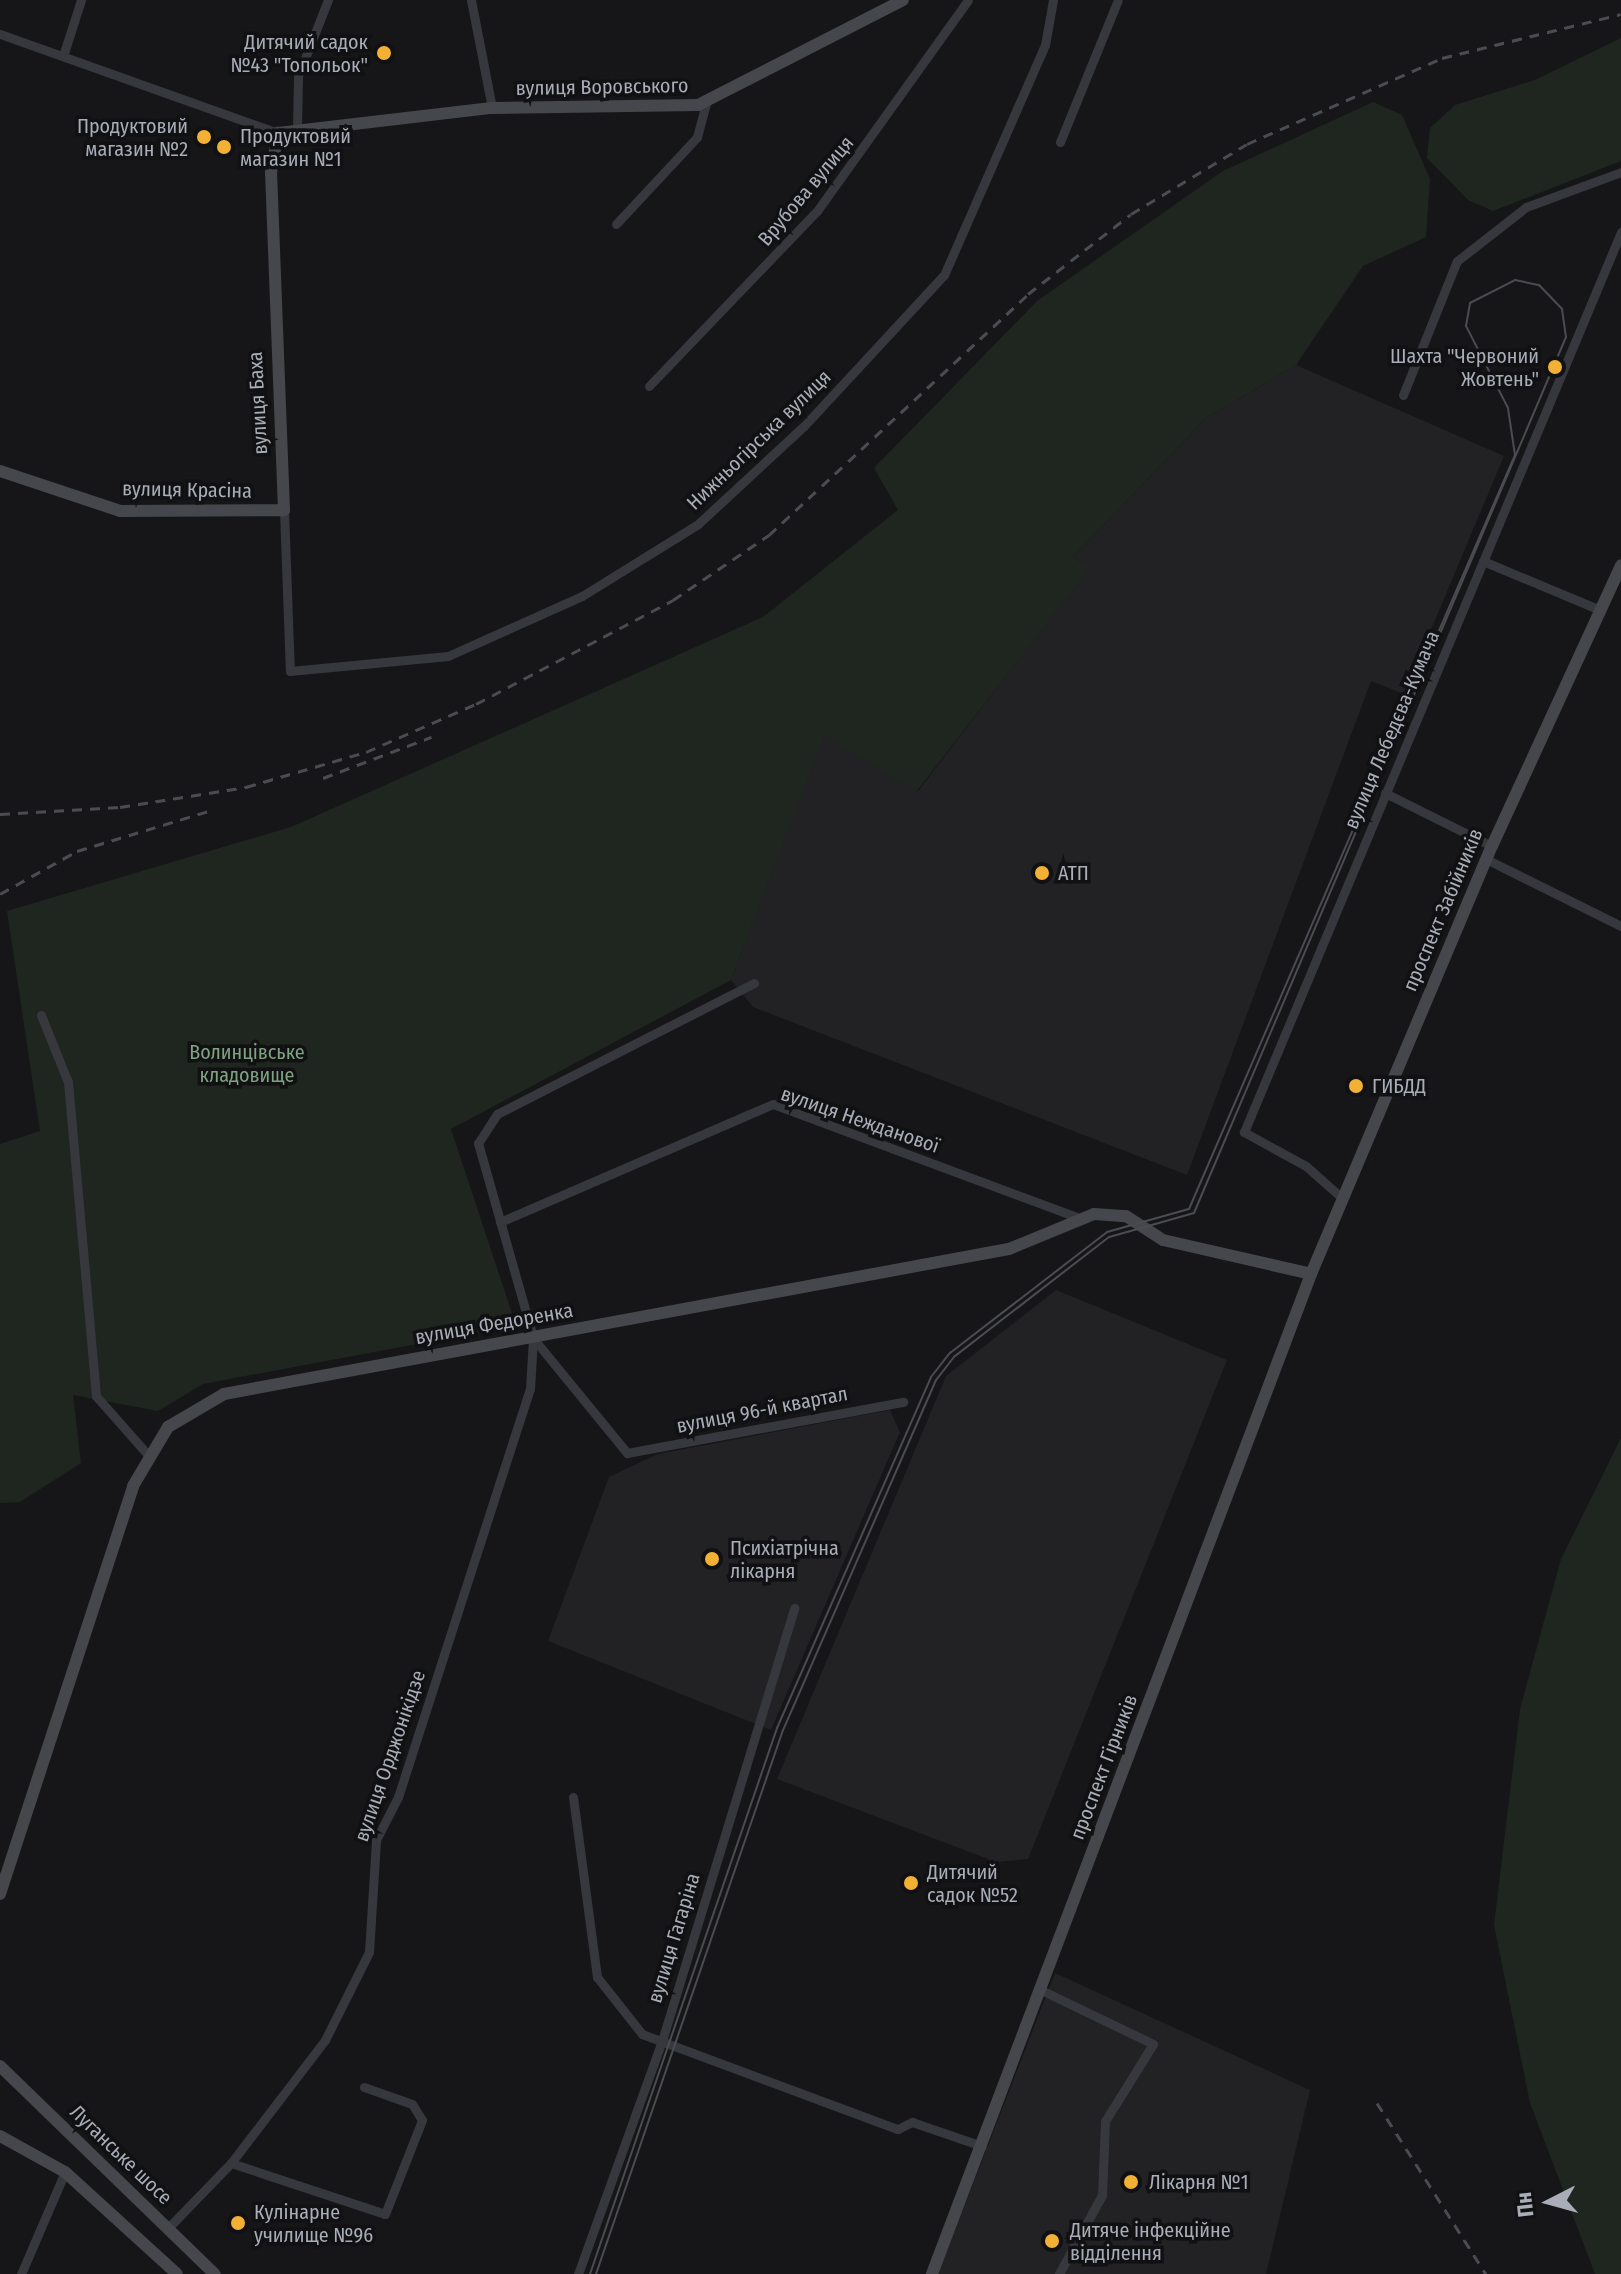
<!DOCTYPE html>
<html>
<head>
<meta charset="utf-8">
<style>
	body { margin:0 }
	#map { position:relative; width:1621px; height:2274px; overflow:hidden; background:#161618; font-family:"Fira Sans Condensed",sans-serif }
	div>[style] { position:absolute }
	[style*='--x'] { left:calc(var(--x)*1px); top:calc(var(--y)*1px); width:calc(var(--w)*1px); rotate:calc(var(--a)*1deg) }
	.built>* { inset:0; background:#222225 }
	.green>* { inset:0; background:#1e261f }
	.street>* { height:9px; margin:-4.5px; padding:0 4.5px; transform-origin:4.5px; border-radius:4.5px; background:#37383d }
	.secondary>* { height:12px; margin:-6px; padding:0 6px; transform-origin:6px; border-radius:6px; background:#45474d }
	.tram>* { height:2px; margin:-1px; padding:0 1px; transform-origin:1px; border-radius:1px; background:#4a4c52 }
	.rail>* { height:3px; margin-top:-1.5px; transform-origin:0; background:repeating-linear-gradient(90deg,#4a4c52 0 10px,transparent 0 18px) }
	.dots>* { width:22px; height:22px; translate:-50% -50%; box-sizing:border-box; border:4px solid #111113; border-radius:50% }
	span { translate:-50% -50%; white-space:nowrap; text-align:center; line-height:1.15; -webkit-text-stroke:7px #111113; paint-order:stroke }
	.poi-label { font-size:20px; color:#a8adb8 }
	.right { translate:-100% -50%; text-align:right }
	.left { translate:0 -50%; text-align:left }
	.street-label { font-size:20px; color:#a8adb8 }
	.park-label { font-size:20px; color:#7fa381 }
	.north { position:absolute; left:1509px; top:2162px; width:80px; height:80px; -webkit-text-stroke:6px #111113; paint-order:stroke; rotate:264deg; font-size:22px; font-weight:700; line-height:32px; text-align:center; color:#a8adb8 }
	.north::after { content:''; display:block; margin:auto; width:28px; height:36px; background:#a8adb8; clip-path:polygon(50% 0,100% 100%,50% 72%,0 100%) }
</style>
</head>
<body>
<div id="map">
	<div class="built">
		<div style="clip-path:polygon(1296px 365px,1504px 456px,1404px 694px,1371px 681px,1187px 1175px,753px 1007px,731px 980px,824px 735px,918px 791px,1088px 569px,1073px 557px,1206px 418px)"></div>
		<div style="clip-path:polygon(1056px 1290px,1227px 1360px,1028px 1859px,996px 1862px,777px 1779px,946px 1376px)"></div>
		<div style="clip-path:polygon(890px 1410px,900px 1432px,771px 1730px,548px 1641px,609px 1477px,658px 1454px)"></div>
		<div style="clip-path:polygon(1055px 1973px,1310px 2090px,1266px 2274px,938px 2274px)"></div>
	</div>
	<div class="green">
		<div style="clip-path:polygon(1621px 38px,1621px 161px,1493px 211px,1468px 200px,1427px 158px,1430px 128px,1455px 105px,1535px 80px)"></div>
		<div style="clip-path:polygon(1373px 102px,1402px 115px,1430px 179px,1426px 237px,1363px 266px,1296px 365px,1206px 418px,1073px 557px,1089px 569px,917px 791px,824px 736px,731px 980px,451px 1129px,514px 1319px,502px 1328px,203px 1384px,158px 1411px,73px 1395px,81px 1463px,20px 1502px,0 1503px,0 1144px,40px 1131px,7px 911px,291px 827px,763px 617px,898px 510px,874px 468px,1037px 301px,1223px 171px)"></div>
		<div style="clip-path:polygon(1621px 1438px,1621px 2274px,1595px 2274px,1530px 2103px,1494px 1925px,1520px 1709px,1561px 1559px)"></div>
	</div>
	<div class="street">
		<div style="--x:471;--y:0;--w:110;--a:79"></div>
		<div style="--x:0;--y:34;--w:295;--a:19.6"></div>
		<div style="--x:63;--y:56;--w:59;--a:-72.2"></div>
		<div style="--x:297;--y:129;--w:53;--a:-88.9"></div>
		<div style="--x:298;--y:76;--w:82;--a:-68.5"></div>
		<div style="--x:1060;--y:142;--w:153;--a:-67.8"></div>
		<div style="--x:616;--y:224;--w:119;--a:-47"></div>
		<div style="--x:697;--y:137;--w:35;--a:-75"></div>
		<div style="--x:649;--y:386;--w:243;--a:-46.2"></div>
		<div style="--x:817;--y:211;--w:259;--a:-54.4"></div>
		<div style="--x:1403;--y:395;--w:144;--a:-68.1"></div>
		<div style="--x:1457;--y:261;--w:88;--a:-38"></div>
		<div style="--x:1526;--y:207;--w:101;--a:-20.2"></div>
		<div style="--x:284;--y:510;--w:161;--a:87.9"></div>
		<div style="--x:290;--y:671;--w:159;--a:-5.4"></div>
		<div style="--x:448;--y:656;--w:147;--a:-24.1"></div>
		<div style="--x:582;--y:596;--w:137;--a:-31.8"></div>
		<div style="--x:698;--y:524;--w:144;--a:-42.8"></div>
		<div style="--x:804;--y:426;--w:206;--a:-47.2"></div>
		<div style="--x:944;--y:275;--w:251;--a:-66.3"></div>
		<div style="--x:1045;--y:45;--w:46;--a:-79.9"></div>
		<div style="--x:1483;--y:561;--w:127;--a:22.7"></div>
		<div style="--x:1385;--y:793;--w:119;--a:26.4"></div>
		<div style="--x:1486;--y:859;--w:151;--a:26.4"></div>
		<div style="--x:754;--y:983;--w:288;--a:153"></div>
		<div style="--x:497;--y:1114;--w:35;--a:123"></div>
		<div style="--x:478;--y:1143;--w:203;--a:74.2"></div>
		<div style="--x:533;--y:1338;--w:149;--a:50.7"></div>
		<div style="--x:627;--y:1453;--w:281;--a:-10.5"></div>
		<div style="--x:41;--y:1015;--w:72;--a:68.1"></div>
		<div style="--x:68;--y:1082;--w:315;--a:84.9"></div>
		<div style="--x:96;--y:1396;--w:81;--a:48.5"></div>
		<div style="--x:1342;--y:1198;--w:48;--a:-138.4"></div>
		<div style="--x:1306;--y:1166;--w:71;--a:-151.3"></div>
		<div style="--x:1244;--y:1132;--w:976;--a:-67.27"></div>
		<div style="--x:500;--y:1222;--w:297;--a:-23.4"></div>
		<div style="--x:773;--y:1104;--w:327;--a:20.4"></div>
		<div style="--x:573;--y:1797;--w:182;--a:82.4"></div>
		<div style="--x:597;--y:1977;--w:73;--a:51.7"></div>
		<div style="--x:642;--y:2034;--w:273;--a:20.4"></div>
		<div style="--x:898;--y:2129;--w:16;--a:-27"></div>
		<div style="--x:912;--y:2122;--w:74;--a:18.9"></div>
		<div style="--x:1041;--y:1990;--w:124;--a:25.7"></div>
		<div style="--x:1153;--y:2044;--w:91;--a:121.9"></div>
		<div style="--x:1105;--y:2121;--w:74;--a:92.3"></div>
		<div style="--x:1102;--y:2195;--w:90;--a:118.6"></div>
		<div style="--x:231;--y:2163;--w:162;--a:18.3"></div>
		<div style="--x:385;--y:2214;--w:101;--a:-68.5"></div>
		<div style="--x:422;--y:2120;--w:19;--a:-122"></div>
		<div style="--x:412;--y:2104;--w:51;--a:-160.5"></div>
		<div style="--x:168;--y:2228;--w:91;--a:-45.9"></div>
		<div style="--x:231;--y:2163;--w:155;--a:-52.6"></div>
		<div style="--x:325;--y:2040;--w:98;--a:-63.4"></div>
		<div style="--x:369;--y:1952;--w:112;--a:-86.4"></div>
		<div style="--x:376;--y:1840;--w:48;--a:-62.9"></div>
		<div style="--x:398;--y:1797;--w:429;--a:-72.1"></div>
		<div style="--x:530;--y:1389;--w:51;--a:-86.6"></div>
		<div style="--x:21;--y:2274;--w:111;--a:-66.7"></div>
		<div style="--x:578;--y:2274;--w:245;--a:-70.2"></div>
		<div style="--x:661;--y:2044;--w:456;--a:-73"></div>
	</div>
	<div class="secondary">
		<div style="--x:0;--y:471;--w:126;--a:18.4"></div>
		<div style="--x:120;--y:511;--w:164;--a:-0.3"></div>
		<div style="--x:284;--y:510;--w:337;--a:-92.2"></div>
		<div style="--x:271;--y:173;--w:41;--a:-80.1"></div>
		<div style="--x:278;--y:133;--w:215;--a:-6.7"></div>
		<div style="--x:492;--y:108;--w:206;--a:-0.8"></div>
		<div style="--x:698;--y:105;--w:230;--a:-27.1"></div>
		<div style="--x:0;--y:1894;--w:429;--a:-71.9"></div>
		<div style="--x:133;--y:1486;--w:69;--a:-59.3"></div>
		<div style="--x:168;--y:1427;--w:65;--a:-30.5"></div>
		<div style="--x:224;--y:1394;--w:798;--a:-10.47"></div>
		<div style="--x:1009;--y:1249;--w:92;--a:-22.4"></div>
		<div style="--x:1094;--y:1214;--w:32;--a:4"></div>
		<div style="--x:1126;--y:1216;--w:44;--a:33"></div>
		<div style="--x:1163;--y:1240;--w:152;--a:12.9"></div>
		<div style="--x:0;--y:2066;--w:299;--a:44.1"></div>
		<div style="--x:0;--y:2136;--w:74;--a:29"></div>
		<div style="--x:65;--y:2172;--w:151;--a:42.3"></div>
		<div style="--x:932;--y:2274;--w:1069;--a:-69.24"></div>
		<div style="--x:1311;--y:1274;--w:465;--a:-67.1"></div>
		<div style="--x:1492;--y:846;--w:309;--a:-65.3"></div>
	</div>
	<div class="tram">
		<div style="--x:590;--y:2274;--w:577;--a:-71.09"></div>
		<div style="--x:777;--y:1728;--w:383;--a:-66.3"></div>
		<div style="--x:931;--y:1377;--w:31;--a:-52"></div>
		<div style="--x:950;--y:1353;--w:198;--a:-37.6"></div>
		<div style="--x:1107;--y:1232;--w:85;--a:-15.7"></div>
		<div style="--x:1189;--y:1209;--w:821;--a:-66.62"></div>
		<div style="--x:1515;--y:455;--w:48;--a:-98.5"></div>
		<div style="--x:1508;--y:408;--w:92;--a:-117.1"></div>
		<div style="--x:1466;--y:326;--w:23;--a:-80"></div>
		<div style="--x:1470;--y:303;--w:51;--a:-27.1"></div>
		<div style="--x:1515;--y:280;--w:25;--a:12"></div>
		<div style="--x:1539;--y:285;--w:33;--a:46"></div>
		<div style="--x:1562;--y:309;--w:28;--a:82"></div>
		<div style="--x:1566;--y:337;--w:952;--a:113.01"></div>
		<div style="--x:1194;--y:1213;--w:88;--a:164.2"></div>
		<div style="--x:1109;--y:1237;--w:196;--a:142.3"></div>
		<div style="--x:954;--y:1357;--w:29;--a:128"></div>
		<div style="--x:936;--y:1380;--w:382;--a:113.6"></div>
		<div style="--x:783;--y:1730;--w:575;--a:108.97"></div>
	</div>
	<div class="rail">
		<div style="--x:323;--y:778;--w:116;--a:-20.8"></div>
		<div style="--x:0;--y:814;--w:120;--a:-3.3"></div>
		<div style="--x:120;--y:807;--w:128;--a:-9"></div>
		<div style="--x:246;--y:787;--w:125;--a:-16.3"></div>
		<div style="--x:366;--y:752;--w:120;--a:-23.6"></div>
		<div style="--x:476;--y:704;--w:223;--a:-27.8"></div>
		<div style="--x:673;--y:600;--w:116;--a:-34.1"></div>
		<div style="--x:769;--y:535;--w:354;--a:-42.9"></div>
		<div style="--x:1028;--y:294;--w:130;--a:-37.8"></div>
		<div style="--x:1131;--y:214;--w:135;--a:-31.1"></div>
		<div style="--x:1247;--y:144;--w:213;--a:-23.8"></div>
		<div style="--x:1442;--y:58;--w:184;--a:-13.8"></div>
		<div style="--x:0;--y:894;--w:88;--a:-29.2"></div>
		<div style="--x:77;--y:851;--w:138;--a:-16.9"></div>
		<div style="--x:1377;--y:2103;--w:203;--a:57.5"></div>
	</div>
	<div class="dots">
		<div style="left:384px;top:53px;background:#f2b134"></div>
		<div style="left:204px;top:137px;background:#f2b134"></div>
		<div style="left:224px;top:147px;background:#f2b134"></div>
		<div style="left:1555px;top:367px;background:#f2b134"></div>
		<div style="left:1042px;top:873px;background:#f2b134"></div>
		<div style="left:1356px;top:1086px;background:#f2b134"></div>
		<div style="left:712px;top:1559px;background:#f2b134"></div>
		<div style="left:911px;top:1883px;background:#f2b134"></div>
		<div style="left:1131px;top:2182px;background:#f2b134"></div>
		<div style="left:238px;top:2223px;background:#f2b134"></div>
		<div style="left:1052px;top:2241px;background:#f2b134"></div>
	</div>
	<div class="poi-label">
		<span class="right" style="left:368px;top:54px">Дитячий садок<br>№43 "Топольок"</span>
		<span class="right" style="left:188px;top:138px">Продуктовий<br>магазин №2</span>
		<span class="left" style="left:240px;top:148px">Продуктовий<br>магазин №1</span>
		<span class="right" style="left:1539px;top:368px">Шахта "Червоний<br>Жовтень"</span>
		<span class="left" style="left:1058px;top:873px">АТП</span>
		<span class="left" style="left:1372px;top:1086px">ГИБДД</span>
		<span class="left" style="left:730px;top:1560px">Психіатрічна<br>лікарня</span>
		<span class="left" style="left:927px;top:1884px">Дитячий<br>садок №52</span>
		<span class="left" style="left:1149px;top:2182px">Лікарня №1</span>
		<span class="left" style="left:254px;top:2224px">Кулінарне<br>училище №96</span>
		<span class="left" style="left:1070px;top:2242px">Дитяче інфекційне<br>відділення</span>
	</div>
	<div class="street-label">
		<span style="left:602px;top:87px;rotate:-1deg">вулиця Воровського</span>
		<span style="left:806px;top:191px;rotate:-50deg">Врубова вулиця</span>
		<span style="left:258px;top:403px;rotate:-93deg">вулиця Баха</span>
		<span style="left:759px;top:440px;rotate:-44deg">Нижньогірська вулиця</span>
		<span style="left:187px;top:490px;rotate:1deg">вулиця Красіна</span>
		<span style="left:1392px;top:730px;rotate:-67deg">вулиця Лебедєва-Кумача</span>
		<span style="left:1443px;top:910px;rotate:-67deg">проспект Забійників</span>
		<span style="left:860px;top:1120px;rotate:19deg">вулиця Нежданової</span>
		<span style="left:494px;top:1324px;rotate:-10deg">вулиця Федоренка</span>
		<span style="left:762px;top:1410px;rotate:-11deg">вулиця 96-й квартал</span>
		<span style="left:390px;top:1756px;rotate:-71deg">вулиця Орджонікідзе</span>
		<span style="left:1104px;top:1767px;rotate:-69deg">проспект Гірників</span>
		<span style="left:674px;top:1938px;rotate:-73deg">вулиця Гагаріна</span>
		<span style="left:121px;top:2155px;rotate:44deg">Луганське шосе</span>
	</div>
	<div class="park-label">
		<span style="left:247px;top:1064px">Волинцівське<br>кладовище</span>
	</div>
	<div class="north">Пн</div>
</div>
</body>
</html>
